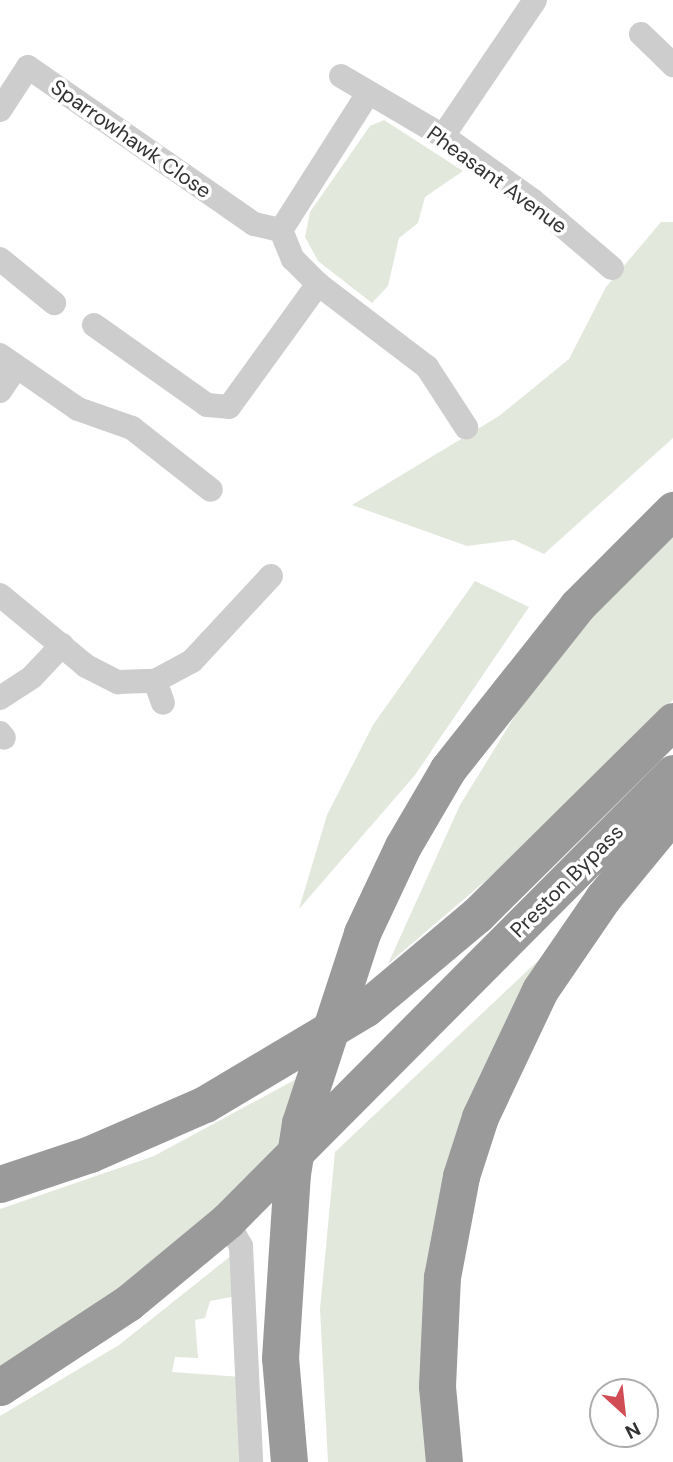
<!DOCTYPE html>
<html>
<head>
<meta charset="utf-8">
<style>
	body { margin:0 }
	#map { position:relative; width:673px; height:1462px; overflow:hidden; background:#fff; font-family:"DM Sans",sans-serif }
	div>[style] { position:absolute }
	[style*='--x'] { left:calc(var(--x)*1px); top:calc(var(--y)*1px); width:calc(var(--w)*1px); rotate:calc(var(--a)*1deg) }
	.green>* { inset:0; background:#e3e8dd }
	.minor>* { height:24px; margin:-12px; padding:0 12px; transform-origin:12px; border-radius:12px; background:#cdcdcd }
	.highway>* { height:37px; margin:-18.5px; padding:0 18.5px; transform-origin:18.5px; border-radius:18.5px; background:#9a9a9a }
	.highway-bridge>* { height:37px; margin:-18.5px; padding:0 18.5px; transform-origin:18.5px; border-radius:18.5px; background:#9a9a9a }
	span { translate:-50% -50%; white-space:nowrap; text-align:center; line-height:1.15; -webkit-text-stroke:7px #fff; paint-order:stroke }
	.street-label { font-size:21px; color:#333 }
	.north { position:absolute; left:589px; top:1378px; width:70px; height:70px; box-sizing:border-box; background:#fff; border:2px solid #adadad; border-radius:50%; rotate:153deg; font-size:19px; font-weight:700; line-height:28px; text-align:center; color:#333 }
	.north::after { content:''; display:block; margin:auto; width:24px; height:32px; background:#d14d56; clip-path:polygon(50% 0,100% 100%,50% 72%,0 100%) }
</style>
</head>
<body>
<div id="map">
	<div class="green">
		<div style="clip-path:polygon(384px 120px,463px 171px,425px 197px,418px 223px,399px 238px,388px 286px,372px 303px,318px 261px,305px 237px,310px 212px,370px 126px)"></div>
		<div style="clip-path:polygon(661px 222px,673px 222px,673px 438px,544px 554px,514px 540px,467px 546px,352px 505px,499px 416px,569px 359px,606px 287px)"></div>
		<div style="clip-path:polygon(673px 527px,673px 700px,525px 847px,388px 964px,460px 805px,521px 706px,591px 614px)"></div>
		<div style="clip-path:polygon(475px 581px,529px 607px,415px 775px,299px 909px,327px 815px,373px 725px)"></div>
		<div style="clip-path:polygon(543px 956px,496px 1042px,430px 1462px,328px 1462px,320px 1309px,335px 1152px)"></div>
		<div style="clip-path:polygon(300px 1077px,285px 1145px,165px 1259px,0 1370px,0 1209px,154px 1156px)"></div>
		<div style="clip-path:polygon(232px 1255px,237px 1296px,210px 1301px,205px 1318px,195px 1320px,198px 1358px,175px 1357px,172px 1372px,242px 1377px,245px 1462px,0 1462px,0 1416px,119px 1345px)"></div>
	</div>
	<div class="minor">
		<div style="--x:641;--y:34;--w:45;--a:44.1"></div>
		<div style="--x:341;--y:76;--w:118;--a:30.5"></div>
		<div style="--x:443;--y:136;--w:110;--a:35.7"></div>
		<div style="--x:532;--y:200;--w:105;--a:40.4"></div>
		<div style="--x:367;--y:95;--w:160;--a:122.5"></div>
		<div style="--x:281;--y:230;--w:31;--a:68"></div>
		<div style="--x:293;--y:259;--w:35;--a:45"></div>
		<div style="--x:318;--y:284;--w:137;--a:37.3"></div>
		<div style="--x:427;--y:367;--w:72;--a:57"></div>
		<div style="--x:0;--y:110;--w:51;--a:-56.9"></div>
		<div style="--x:28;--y:67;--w:275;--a:34.8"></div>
		<div style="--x:254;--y:224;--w:28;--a:13"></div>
		<div style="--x:443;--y:136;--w:164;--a:-55.9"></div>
		<div style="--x:0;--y:259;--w:70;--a:39.2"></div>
		<div style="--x:94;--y:325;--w:138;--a:35.3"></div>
		<div style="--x:207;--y:405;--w:22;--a:5"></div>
		<div style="--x:229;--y:407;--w:152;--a:-54.1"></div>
		<div style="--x:0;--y:355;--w:95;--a:34.7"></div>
		<div style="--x:78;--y:409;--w:57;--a:19.4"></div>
		<div style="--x:132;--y:428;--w:100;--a:38.1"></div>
		<div style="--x:0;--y:391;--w:29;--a:-56"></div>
		<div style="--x:0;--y:595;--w:112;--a:39.5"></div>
		<div style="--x:86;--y:666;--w:36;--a:27"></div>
		<div style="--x:118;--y:682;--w:37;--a:-2"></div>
		<div style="--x:155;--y:681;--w:42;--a:-28.4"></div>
		<div style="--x:192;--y:661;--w:116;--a:-47.1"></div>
		<div style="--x:155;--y:681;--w:23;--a:70"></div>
		<div style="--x:0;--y:698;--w:38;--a:-33"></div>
		<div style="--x:32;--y:677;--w:44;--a:-46.8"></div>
		<div style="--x:0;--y:733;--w:6;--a:51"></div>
		<div style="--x:227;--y:1221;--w:29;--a:61"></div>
		<div style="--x:241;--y:1246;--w:216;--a:87.3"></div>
	</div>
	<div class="highway">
		<div style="--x:362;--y:933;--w:96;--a:-64.8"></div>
		<div style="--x:403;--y:846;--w:89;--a:-59.7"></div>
		<div style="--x:448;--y:769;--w:208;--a:-51.6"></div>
		<div style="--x:577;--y:606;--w:136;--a:-45"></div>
		<div style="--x:0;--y:1184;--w:95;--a:-18.4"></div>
		<div style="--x:90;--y:1154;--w:125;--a:-23.5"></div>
		<div style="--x:205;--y:1104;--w:187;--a:-30.8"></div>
		<div style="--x:366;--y:1008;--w:145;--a:-40"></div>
		<div style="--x:477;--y:915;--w:276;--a:-44.7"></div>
		<div style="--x:0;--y:1387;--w:153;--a:-33.3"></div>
		<div style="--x:128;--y:1303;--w:129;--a:-39.6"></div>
		<div style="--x:227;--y:1221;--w:632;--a:-45.13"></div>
		<div style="--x:444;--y:1462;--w:76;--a:-95.3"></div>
		<div style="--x:437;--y:1386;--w:109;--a:-87.4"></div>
		<div style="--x:442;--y:1277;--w:103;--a:-79.3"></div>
		<div style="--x:461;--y:1176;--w:62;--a:-72.1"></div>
		<div style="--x:480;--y:1117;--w:140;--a:-64.7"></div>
		<div style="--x:540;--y:990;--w:112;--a:-55.6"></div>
		<div style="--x:603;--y:898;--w:110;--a:-50.5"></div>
	</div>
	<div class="highway-bridge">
		<div style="--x:289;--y:1462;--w:104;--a:-94.9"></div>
		<div style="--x:280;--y:1358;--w:184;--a:-86.3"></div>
		<div style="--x:292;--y:1174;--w:52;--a:-81.1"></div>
		<div style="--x:300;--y:1123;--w:200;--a:-71.9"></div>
	</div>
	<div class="street-label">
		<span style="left:131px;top:139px;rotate:35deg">Sparrowhawk Close</span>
		<span style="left:497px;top:180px;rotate:36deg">Pheasant Avenue</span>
		<span style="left:567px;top:881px;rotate:-45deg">Preston Bypass</span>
	</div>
	<div class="north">N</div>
</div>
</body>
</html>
